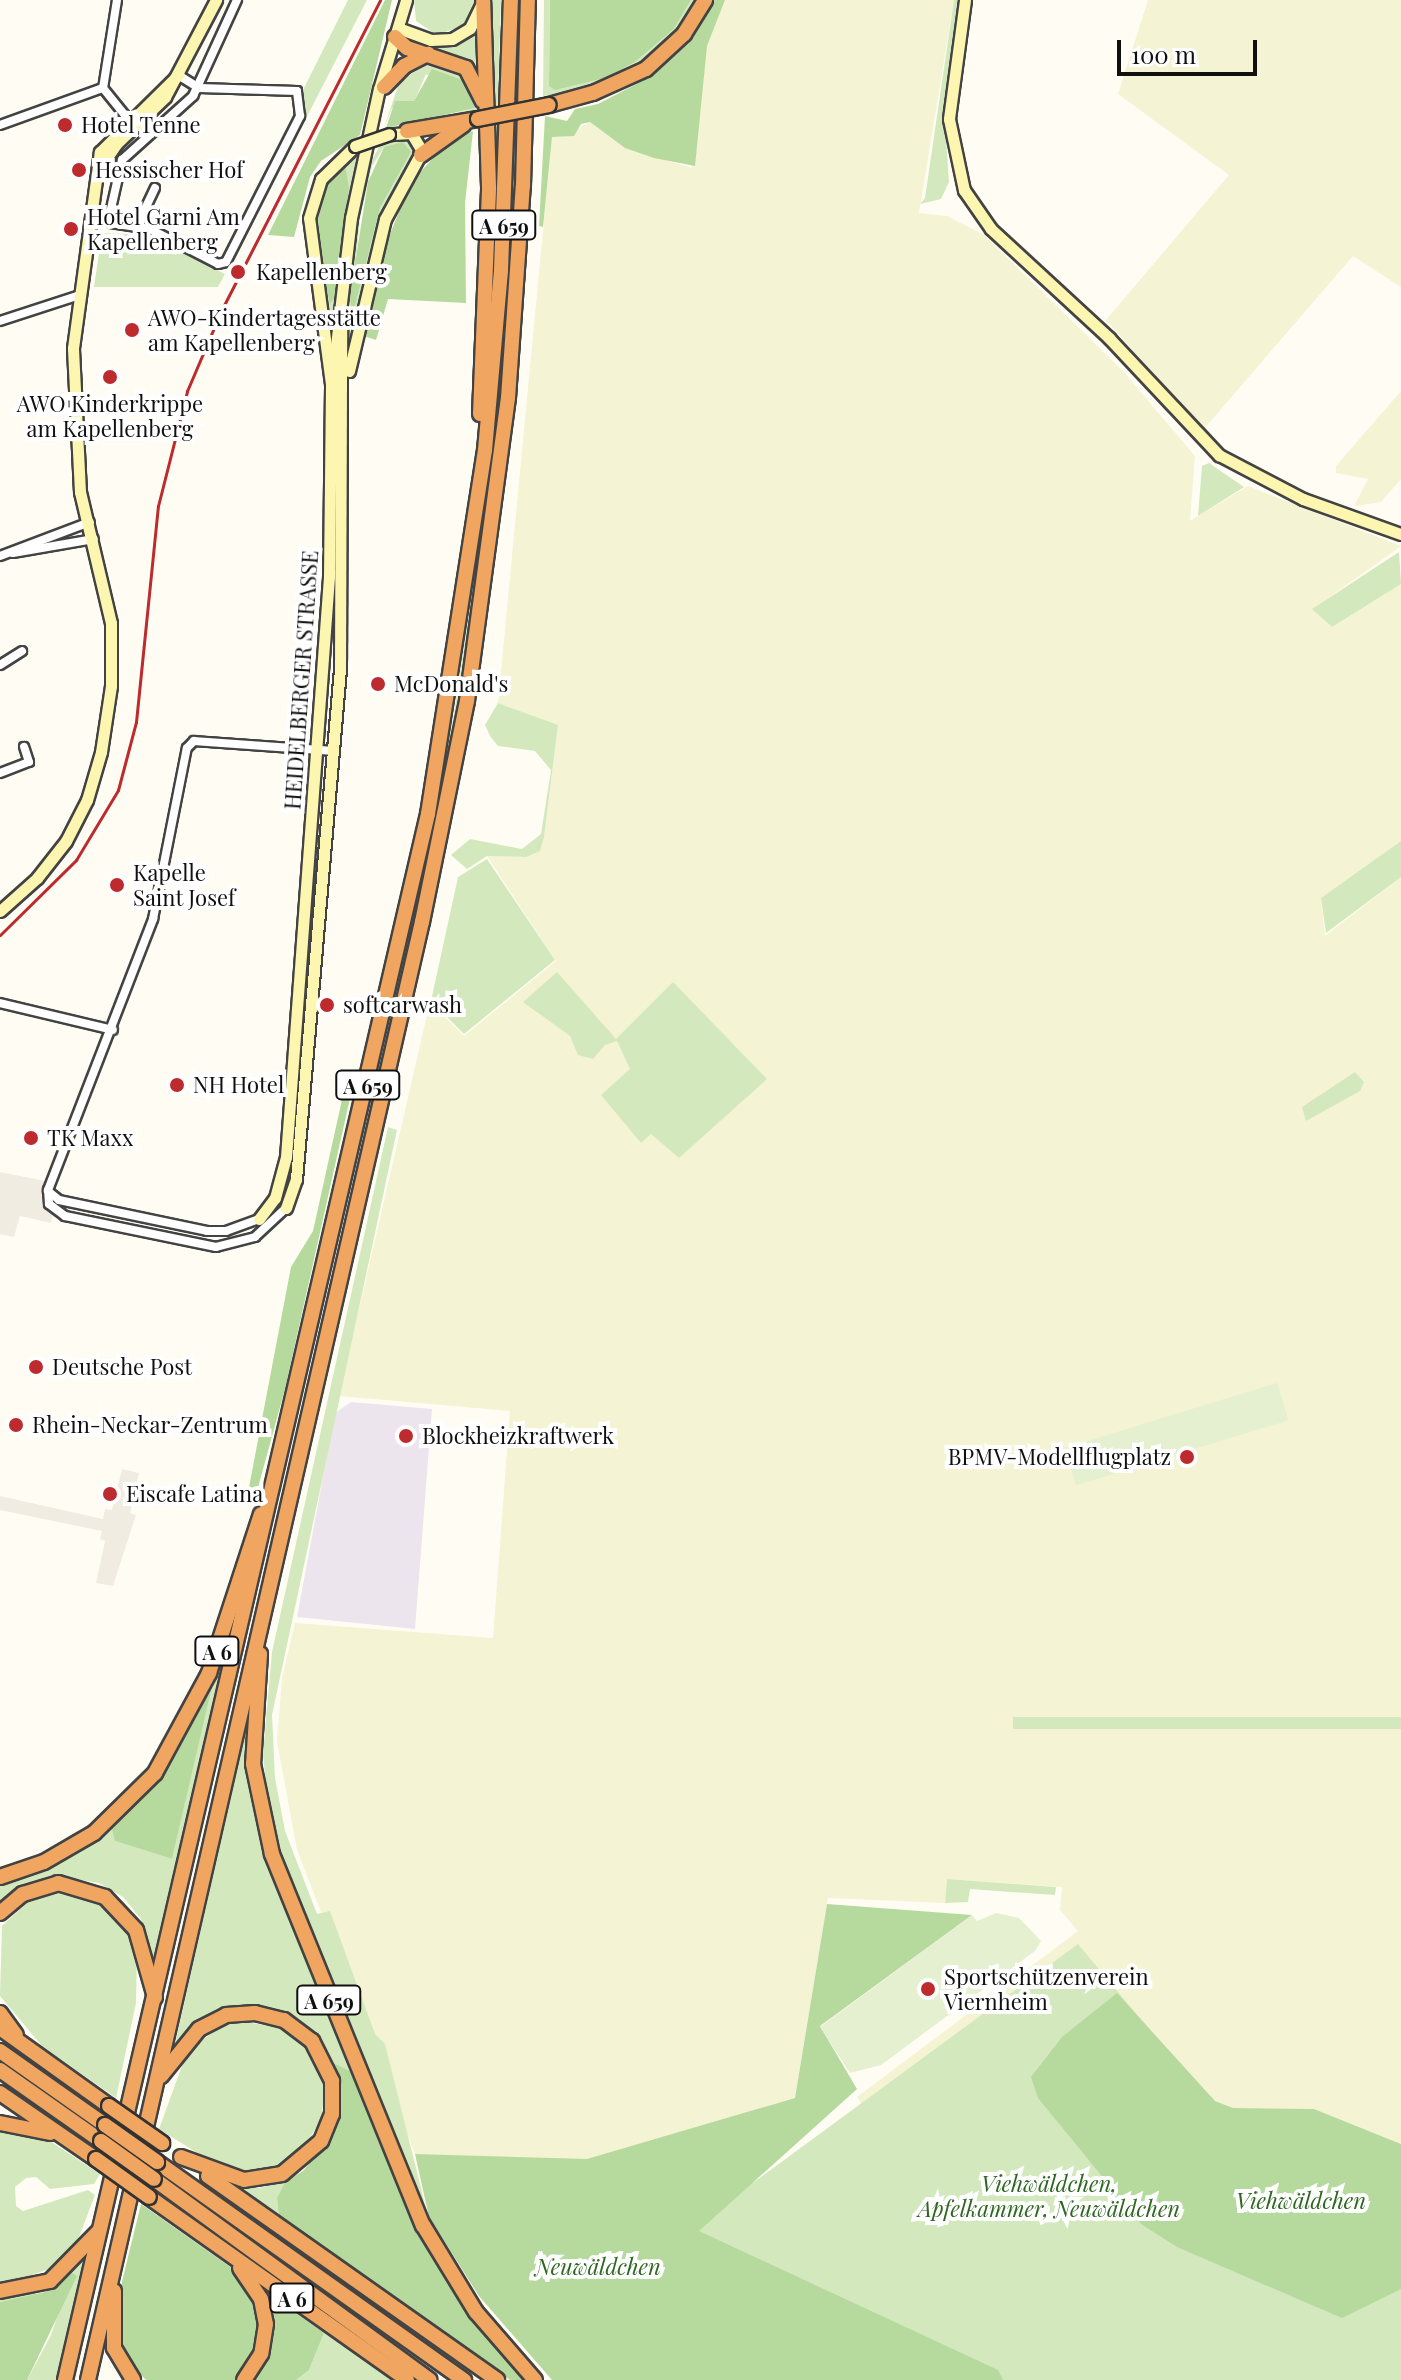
<!DOCTYPE html>
<html>
<head>
<meta charset="utf-8">
<style>
	body { margin:0 }
	#map { position:relative; width:1401px; height:2380px; overflow:hidden; background:#fffdf3; font-family:"Playfair Display",serif }
	div>[style] { position:absolute }
	[style*='--x'] { left:calc(var(--x)*1px); top:calc(var(--y)*1px); width:calc(var(--w)*1px); rotate:calc(var(--a)*1deg) }
	.industrial>* { inset:0; background:#ede5ee }
	.farmland>* { inset:0; background:#f4f3d4 }
	.green>* { inset:0; background:#d3e9bd; transform-origin:0 0 }
	.forest>* { inset:0; background:#b6d99d }
	.pitch>* { inset:0; background:#e4f0cf; transform-origin:0 0 }
	.plaza>* { inset:0; background:#f0ece1 }
	.roads { filter:drop-shadow(2px 0 #434343) drop-shadow(-2px 0 #434343) drop-shadow(0 2px #434343) drop-shadow(0 -2px #434343) }
	.street>* { height:8px; margin:-4px; padding:0 4px; transform-origin:4px; border-radius:4px; background:#fff }
	.secondary>* { height:11px; margin:-5.5px; padding:0 5.5px; transform-origin:5.5px; border-radius:5.5px; background:#fcf6b1 }
	.highway>* { height:14px; margin:-7px; padding:0 7px; transform-origin:7px; border-radius:7px; background:#f0a660 }
	.rail>* { height:3px; margin:-1.5px; padding:0 1.5px; transform-origin:1.5px; border-radius:1.5px; background:#bd2b2e }
	.bridges { filter:drop-shadow(2px 0 #323232) drop-shadow(-2px 0 #323232) drop-shadow(0 2px #323232) drop-shadow(0 -2px #323232) }
	.secondary-bridge>* { height:11px; margin:-5.5px; padding:0 5.5px; transform-origin:5.5px; border-radius:5.5px; background:#fcf6b1 }
	.highway-bridge>* { height:14px; margin:-7px; padding:0 7px; transform-origin:7px; border-radius:7px; background:#f0a660 }
	.dots>* { width:22px; height:22px; translate:-50% -50%; box-sizing:border-box; border:4px solid #fff; border-radius:50% }
	span { translate:-50% -50%; white-space:nowrap; text-align:center; line-height:1.15; -webkit-text-stroke:8px #fff; paint-order:stroke }
	.shield-label span { padding:2px 6px; background:#fff; border:2px solid; border-radius:6px; -webkit-text-stroke-width:0 }
	.shield-label { font-size:20px; color:#101010; font-weight:700 }
	.poi-label { font-size:22px; color:#101010 }
	.left { translate:0 -50%; text-align:left }
	.right { translate:-100% -50%; text-align:right }
	.street-label { font-size:22px; color:#101010 }
	.park-label { font-size:22px; color:#2e6721; font-style:italic }
	.scale { position:absolute; left:1117px; top:40px; width:140px; height:36px; box-sizing:border-box; border:4px solid #101010; border-top:0; padding-left:10px; font-size:24px; line-height:28px; white-space:nowrap; color:#101010; -webkit-text-stroke:6px #fff; paint-order:stroke }
</style>
</head>
<body>
<div id="map">
	<div class="industrial">
		<div style="clip-path:polygon(351px 1402px,432px 1409px,415px 1629px,297px 1617px,335px 1413px)"></div>
	</div>
	<div class="farmland">
		<div style="clip-path:polygon(725px 0,954px 0,919px 213px,947px 216px,984px 235px,1122px 370px,1195px 456px,1190px 521px,1248px 486px,1401px 546px,1313px 609px,1332px 627px,1401px 584px,1401px 841px,1321px 899px,1325px 936px,1401px 877px,1401px 2144px,1314px 2109px,1233px 2108px,1215px 2101px,1117px 1994px,1401px 2380px,1013px 2329px,857px 2097px,1078px 1931px,1060px 1910px,1062px 1887px,947px 1879px,945px 1903px,828px 1898px,795px 2098px,587px 2160px,415px 2154px,297px 1850px,277px 1741px,282px 1678px,295px 1623px,493px 1638px,510px 1411px,339px 1396px,430px 1002px,464px 1036px,556px 961px,487px 856px,526px 857px,544px 837px,558px 726px,498px 703px,552px 136px,562px 137px,590px 122px,625px 148px,692px 168px,707px 46px)"></div>
		<div style="clip-path:polygon(1148px 0,1401px 0,1401px 287px,1353px 256px,1203px 430px,1106px 320px,1229px 175px,1118px 94px)"></div>
		<div style="clip-path:polygon(1401px 391px,1401px 479px,1381px 502px,1354px 506px,1368px 479px,1336px 473px,1336px 466px)"></div>
	</div>
	<div class="green">
		<div style="clip-path:polygon(348px 0,367px 0,266px 196px,303px 116px,302px 92px)"></div>
		<div style="clip-path:polygon(414px 0,477px 0,464px 25px,437px 35px,416px 21px)"></div>
		<div style="clip-path:polygon(488px 0,501px 0,494px 224px)"></div>
		<div style="clip-path:polygon(517px 0,522px 0,511px 283px,474px 619px,435px 832px,374px 1100px,454px 714px,485px 503px,506px 283px)"></div>
		<div style="clip-path:polygon(544px 0,550px 0,549px 86px,608px 77px,635px 62px,674px 29px,691px 0,698px 0,679px 31px,637px 68px,578px 91px,543px 96px)"></div>
		<div style="clip-path:polygon(954px 0,960px 0,944px 108px,949px 182px,941px 199px,920px 204px,925px 198px)"></div>
		<div style="clip-path:polygon(477px 28px,479px 72px,457px 57px,407px 40px,450px 46px)"></div>
		<div style="clip-path:polygon(427px 60px,460px 71px,474px 87px,480px 109px,393px 129px,475px 108px,426px 74px,414px 102px,392px 108px,384px 128px,400px 80px)"></div>
		<div style="clip-path:polygon(evenodd,408px 136px,416px 155px,399px 180px,377px 233px,347px 362px,350px 275px,369px 166px,380px 145px,408px 136px,384px 147px,411px 152px,380px 208px,351px 317px,360px 218px,372px 166px,384px 147px)"></div>
		<div style="clip-path:polygon(evenodd,358px 153px,340px 258px,332px 354px,312px 224px,324px 183px,358px 153px,349px 188px,336px 297px,330px 304px,314px 236px,349px 188px)"></div>
		<div style="clip-path:polygon(102px 233px,150px 235px,225px 274px,218px 287px,94px 287px)"></div>
		<div style="clip-path:polygon(1209px 463px,1244px 487px,1198px 516px,1202px 466px)"></div>
		<div style="clip-path:polygon(1399px 552px,1401px 584px,1332px 627px,1312px 609px)"></div>
		<div style="clip-path:polygon(498px 703px,558px 725px,544px 837px,540px 851px,526px 857px,487px 856px,467px 869px,451px 855px,470px 839px,522px 849px,541px 834px,551px 770px,535px 751px,498px 746px,490px 736px,485px 725px)"></div>
		<div style="clip-path:polygon(1401px 841px,1401px 877px,1326px 933px,1321px 898px)"></div>
		<div style="clip-path:polygon(487px 859px,555px 960px,464px 1034px,431px 1001px,458px 877px)"></div>
		<div style="clip-path:polygon(557px 972px,616px 1039px,673px 982px,767px 1079px,679px 1158px,651px 1134px,641px 1143px,601px 1095px,630px 1069px,617px 1041px,605px 1045px,593px 1059px,578px 1055px,570px 1036px,523px 1002px)"></div>
		<div style="clip-path:polygon(1355px 1072px,1364px 1082px,1360px 1091px,1306px 1121px,1302px 1107px)"></div>
		<div style="clip-path:polygon(388px 1127px,397px 1130px,272px 1715px,275px 1778px,285px 1831px,317px 1914px,330px 1911px,375px 2034px,385px 2044px,428px 2216px,292px 1884px,268px 1812px,263px 1753px,272px 1652px)"></div>
		<div style="clip-path:polygon(236px 1608px,153px 1968px,141px 1919px,123px 1897px,99px 1883px,51px 1875px,17px 1888px,0 1902px,0 1882px,110px 1827px,142px 1796px,180px 1745px,115px 1841px,172px 1859px,212px 1682px)"></div>
		<div style="clip-path:polygon(248px 1717px,250px 1786px,265px 1844px,354px 2073px,334px 2063px,309px 2028px,254px 2006px,215px 2012px,175px 2045px)"></div>
		<div style="left:1401px;top:1717px;width:12px;height:388px;rotate:90deg"></div>
		<div style="clip-path:polygon(947px 1879px,1056px 1887px,1055px 1895px,970px 1889px,968px 1902px,945px 1903px)"></div>
		<div style="clip-path:polygon(63px 1892px,108px 1906px,130px 1933px,137px 1954px,136px 2003px,116px 2098px,42px 2046px,0 1996px,2px 1926px,29px 1901px)"></div>
		<div style="clip-path:polygon(1078px 1944px,1209px 2101px,1235px 2114px,1401px 2150px,1401px 2380px,575px 2380px,528px 2332px,761px 2177px)"></div>
		<div style="clip-path:polygon(242px 2021px,284px 2029px,304px 2044px,317px 2064px,325px 2092px,321px 2119px,305px 2147px,274px 2168px,254px 2172px,215px 2164px,159px 2129px,187px 2052px,221px 2026px)"></div>
		<div style="clip-path:polygon(11px 2130px,47px 2139px,100px 2174px,94px 2184px,50px 2189px,36px 2177px,26px 2178px,15px 2187px,16px 2206px,23px 2211px,88px 2190px,95px 2195px,76px 2245px,57px 2266px,10px 2283px,0 2282px,0 2131px)"></div>
		<div style="clip-path:polygon(285px 2182px,277px 2198px,279px 2217px,235px 2184px,259px 2188px)"></div>
		<div style="clip-path:polygon(87px 2254px,57px 2380px,27px 2380px,51px 2335px,72px 2273px,30px 2297px,0 2302px,0 2295px,26px 2294px,54px 2283px)"></div>
		<div style="clip-path:polygon(324px 2333px,376px 2367px,394px 2380px,296px 2380px,309px 2370px)"></div>
	</div>
	<div class="forest">
		<div style="clip-path:polygon(385px 0,392px 0,360px 135px,321px 161px,310px 177px,294px 237px,268px 235px)"></div>
		<div style="clip-path:polygon(550px 0,691px 0,674px 29px,635px 62px,608px 77px,555px 90px,549px 86px)"></div>
		<div style="clip-path:polygon(715px 0,725px 0,707px 46px,695px 166px,654px 158px,625px 148px,590px 122px,581px 124px,574px 136px,552px 137px,543px 227px,539px 226px,545px 116px,567px 121px,575px 109px,598px 104px,652px 76px,691px 41px)"></div>
		<div style="clip-path:polygon(432px 69px,462px 80px,475px 108px,386px 128px,395px 101px,414px 101px)"></div>
		<div style="clip-path:polygon(473px 131px,465px 203px,466px 303px,388px 299px,376px 340px,361px 335px,384px 249px,411px 182px,449px 141px)"></div>
		<div style="clip-path:polygon(403px 142px,411px 152px,380px 208px,352px 317px,350px 295px,368px 182px,384px 147px)"></div>
		<div style="clip-path:polygon(345px 165px,349px 188px,336px 297px,330px 304px,314px 236px,315px 216px,327px 183px)"></div>
		<div style="clip-path:polygon(355px 1076px,285px 1389px,254px 1502px,246px 1503px,291px 1267px,313px 1231px,347px 1077px)"></div>
		<div style="clip-path:polygon(213px 1682px,172px 1859px,115px 1841px,112px 1829px,164px 1775px)"></div>
		<div style="clip-path:polygon(827px 1904px,972px 1915px,820px 2026px,857px 2089px,699px 2231px,998px 2370px,1003px 2380px,552px 2380px,479px 2296px,429px 2217px,415px 2154px,587px 2159px,795px 2098px)"></div>
		<div style="clip-path:polygon(1117px 1993px,1215px 2101px,1233px 2108px,1314px 2109px,1401px 2144px,1401px 2289px,1342px 2318px,1177px 2247px,1141px 2224px,1038px 2098px,1031px 2077px,1062px 2037px)"></div>
		<div style="clip-path:polygon(334px 2063px,354px 2073px,416px 2222px,445px 2276px,477px 2321px,531px 2380px,510px 2380px,279px 2217px,277px 2198px,285px 2182px,303px 2171px,333px 2135px,340px 2109px)"></div>
		<div style="clip-path:polygon(141px 2204px,324px 2333px,309px 2370px,296px 2380px,146px 2380px,128px 2361px,117px 2330px,119px 2294px)"></div>
		<div style="clip-path:polygon(72px 2273px,77px 2276px,27px 2380px,0 2380px,0 2302px,45px 2292px)"></div>
	</div>
	<div class="pitch">
		<div style="left:1277px;top:1383px;width:39px;height:222px;rotate:73deg"></div>
		<div style="clip-path:polygon(996px 1913px,1019px 1918px,1041px 1941px,1035px 1951px,881px 2065px,850px 2073px,820px 2027px,972px 1915px,977px 1921px)"></div>
	</div>
	<div class="plaza">
		<div style="clip-path:polygon(0 1172px,45px 1181px,42px 1196px,53px 1214px,51px 1223px,20px 1216px,14px 1237px,0 1234px)"></div>
		<div style="clip-path:polygon(122px 1469px,139px 1473px,130px 1513px,136px 1515px,113px 1586px,96px 1583px,105px 1541px,100px 1539px,102px 1531px,0 1510px,0 1496px,103px 1519px,105px 1509px,112px 1510px)"></div>
	</div>
	<div class="roads">
		<div class="street">
			<div style="--x:117;--y:0;--w:89;--a:99"></div>
			<div style="--x:103;--y:88;--w:46;--a:51.1"></div>
			<div style="--x:0;--y:125;--w:109;--a:-19.8"></div>
			<div style="--x:90;--y:220;--w:61;--a:8.5"></div>
			<div style="--x:150;--y:229;--w:76;--a:27.2"></div>
			<div style="--x:218;--y:264;--w:8;--a:-14"></div>
			<div style="--x:226;--y:262;--w:164;--a:-63.1"></div>
			<div style="--x:300;--y:116;--w:25;--a:-97"></div>
			<div style="--x:297;--y:91;--w:98;--a:-178.2"></div>
			<div style="--x:199;--y:88;--w:25;--a:-148"></div>
			<div style="--x:108;--y:222;--w:64;--a:-77.3"></div>
			<div style="--x:122;--y:160;--w:96;--a:-42"></div>
			<div style="--x:193;--y:96;--w:106;--a:-65.4"></div>
			<div style="--x:137;--y:226;--w:42;--a:-64.7"></div>
			<div style="--x:0;--y:321;--w:84;--a:-18"></div>
			<div style="--x:13;--y:553;--w:82;--a:-9.8"></div>
			<div style="--x:0;--y:556;--w:96;--a:-20.7"></div>
			<div style="--x:0;--y:665;--w:26;--a:-32"></div>
			<div style="--x:0;--y:773;--w:31;--a:-21"></div>
			<div style="--x:29;--y:762;--w:16;--a:-108"></div>
			<div style="--x:0;--y:1003;--w:116;--a:13.4"></div>
			<div style="--x:48;--y:1191;--w:14;--a:39"></div>
			<div style="--x:59;--y:1200;--w:151;--a:11.8"></div>
			<div style="--x:207;--y:1231;--w:19;--a:0"></div>
			<div style="--x:226;--y:1231;--w:35;--a:-20"></div>
			<div style="--x:286;--y:1208;--w:42;--a:136.9"></div>
			<div style="--x:255;--y:1237;--w:40;--a:165.6"></div>
			<div style="--x:216;--y:1247;--w:154;--a:-168.4"></div>
			<div style="--x:65;--y:1216;--w:20;--a:-143"></div>
			<div style="--x:49;--y:1204;--w:14;--a:-94"></div>
			<div style="--x:48;--y:1190;--w:291;--a:-68.8"></div>
			<div style="--x:153;--y:919;--w:174;--a:-78.8"></div>
			<div style="--x:187;--y:748;--w:10;--a:-45"></div>
			<div style="--x:194;--y:741;--w:140;--a:4.1"></div>
		</div>
		<div class="secondary">
			<div style="--x:965;--y:0;--w:120;--a:97.7"></div>
			<div style="--x:949;--y:119;--w:73;--a:78.1"></div>
			<div style="--x:964;--y:190;--w:47;--a:55.3"></div>
			<div style="--x:991;--y:229;--w:161;--a:42.7"></div>
			<div style="--x:1109;--y:338;--w:161;--a:46.8"></div>
			<div style="--x:1219;--y:455;--w:95;--a:27.6"></div>
			<div style="--x:1303;--y:499;--w:104;--a:19.7"></div>
			<div style="--x:398;--y:28;--w:35;--a:20"></div>
			<div style="--x:431;--y:40;--w:21;--a:-3"></div>
			<div style="--x:452;--y:39;--w:21;--a:-31"></div>
			<div style="--x:470;--y:28;--w:25;--a:-64"></div>
			<div style="--x:100;--y:168;--w:29;--a:-56"></div>
			<div style="--x:116;--y:144;--w:68;--a:-43.8"></div>
			<div style="--x:165;--y:97;--w:110;--a:-62.3"></div>
			<div style="--x:333;--y:371;--w:154;--a:-83.3"></div>
			<div style="--x:351;--y:218;--w:132;--a:-77.8"></div>
			<div style="--x:379;--y:89;--w:93;--a:-73.1"></div>
			<div style="--x:349;--y:371;--w:156;--a:-76.7"></div>
			<div style="--x:385;--y:219;--w:77;--a:-61.4"></div>
			<div style="--x:422;--y:151;--w:21;--a:-121"></div>
			<div style="--x:411;--y:133;--w:22;--a:177"></div>
			<div style="--x:0;--y:911;--w:50;--a:-41.7"></div>
			<div style="--x:37;--y:878;--w:47;--a:-51.9"></div>
			<div style="--x:66;--y:841;--w:46;--a:-62.9"></div>
			<div style="--x:87;--y:800;--w:50;--a:-73.7"></div>
			<div style="--x:101;--y:752;--w:67;--a:-81.4"></div>
			<div style="--x:111;--y:686;--w:63;--a:-90"></div>
			<div style="--x:111;--y:623;--w:135;--a:-103.3"></div>
			<div style="--x:80;--y:492;--w:144;--a:-92.8"></div>
			<div style="--x:73;--y:348;--w:198;--a:-82.2"></div>
			<div style="--x:100;--y:152;--w:110;--a:-44.6"></div>
			<div style="--x:286;--y:1208;--w:31;--a:-71"></div>
			<div style="--x:296;--y:1179;--w:512;--a:-85.07"></div>
			<div style="--x:340;--y:669;--w:346;--a:-89.8"></div>
			<div style="--x:259;--y:1219;--w:26;--a:-53"></div>
			<div style="--x:275;--y:1198;--w:42;--a:-75"></div>
			<div style="--x:286;--y:1157;--w:582;--a:-85.76"></div>
			<div style="--x:329;--y:577;--w:193;--a:-89.4"></div>
			<div style="--x:331;--y:384;--w:167;--a:-97.5"></div>
			<div style="--x:309;--y:218;--w:41;--a:-72.9"></div>
			<div style="--x:321;--y:179;--w:47;--a:-44.1"></div>
		</div>
		<div class="highway">
			<div style="--x:395;--y:37;--w:16;--a:43"></div>
			<div style="--x:407;--y:48;--w:62;--a:18.7"></div>
			<div style="--x:466;--y:68;--w:37;--a:63"></div>
			<div style="--x:384;--y:87;--w:29;--a:-46"></div>
			<div style="--x:404;--y:66;--w:27;--a:-27"></div>
			<div style="--x:549;--y:105;--w:46;--a:-15.3"></div>
			<div style="--x:593;--y:93;--w:58;--a:-24.4"></div>
			<div style="--x:646;--y:69;--w:52;--a:-42.6"></div>
			<div style="--x:684;--y:34;--w:40;--a:-58"></div>
			<div style="--x:407;--y:131;--w:72;--a:-9.6"></div>
			<div style="--x:421;--y:155;--w:52;--a:-35.5"></div>
			<div style="--x:480;--y:414;--w:227;--a:-87.7"></div>
			<div style="--x:489;--y:187;--w:186;--a:-91.8"></div>
			<div style="--x:260;--y:1654;--w:110;--a:93.6"></div>
			<div style="--x:253;--y:1764;--w:92;--a:78.1"></div>
			<div style="--x:272;--y:1854;--w:401;--a:67.9"></div>
			<div style="--x:423;--y:2225;--w:102;--a:58.7"></div>
			<div style="--x:476;--y:2312;--w:90;--a:49.1"></div>
			<div style="--x:0;--y:1877;--w:46;--a:-18.8"></div>
			<div style="--x:44;--y:1862;--w:58;--a:-30.1"></div>
			<div style="--x:94;--y:1833;--w:86;--a:-44.5"></div>
			<div style="--x:155;--y:1773;--w:114;--a:-61.6"></div>
			<div style="--x:209;--y:1673;--w:167;--a:-71.9"></div>
			<div style="--x:0;--y:1913;--w:30;--a:-40"></div>
			<div style="--x:23;--y:1894;--w:37;--a:-17"></div>
			<div style="--x:58;--y:1883;--w:49;--a:16.6"></div>
			<div style="--x:105;--y:1897;--w:45;--a:46.8"></div>
			<div style="--x:136;--y:1930;--w:70;--a:74.2"></div>
			<div style="--x:0;--y:2013;--w:27;--a:54"></div>
			<div style="--x:0;--y:2028;--w:134;--a:35.6"></div>
			<div style="--x:0;--y:2051;--w:128;--a:35.2"></div>
			<div style="--x:0;--y:2070;--w:123;--a:35.1"></div>
			<div style="--x:161;--y:2076;--w:60;--a:-51"></div>
			<div style="--x:199;--y:2029;--w:30;--a:-27"></div>
			<div style="--x:226;--y:2015;--w:29;--a:-4"></div>
			<div style="--x:255;--y:2013;--w:30;--a:14"></div>
			<div style="--x:284;--y:2020;--w:35;--a:37"></div>
			<div style="--x:312;--y:2041;--w:45;--a:63.4"></div>
			<div style="--x:332;--y:2081;--w:33;--a:90"></div>
			<div style="--x:332;--y:2114;--w:29;--a:112"></div>
			<div style="--x:321;--y:2141;--w:51;--a:139.8"></div>
			<div style="--x:282;--y:2174;--w:38;--a:171"></div>
			<div style="--x:244;--y:2180;--w:67;--a:-159.9"></div>
			<div style="--x:0;--y:2093;--w:116;--a:34.5"></div>
			<div style="--x:0;--y:2123;--w:51;--a:11.3"></div>
			<div style="--x:157;--y:2162;--w:377;--a:35.4"></div>
			<div style="--x:208;--y:2176;--w:354;--a:35.2"></div>
			<div style="--x:154;--y:2179;--w:341;--a:36.1"></div>
			<div style="--x:149;--y:2197;--w:316;--a:35.3"></div>
			<div style="--x:240;--y:2268;--w:37;--a:56"></div>
			<div style="--x:261;--y:2299;--w:25;--a:79"></div>
			<div style="--x:266;--y:2324;--w:30;--a:99"></div>
			<div style="--x:261;--y:2354;--w:31;--a:123"></div>
			<div style="--x:0;--y:2291;--w:51;--a:-11.3"></div>
			<div style="--x:50;--y:2281;--w:69;--a:-45.6"></div>
			<div style="--x:114;--y:2291;--w:57;--a:90"></div>
			<div style="--x:114;--y:2348;--w:37;--a:59"></div>
			<div style="--x:65;--y:2380;--w:1608;--a:-76.95"></div>
			<div style="--x:428;--y:814;--w:368;--a:-81.1"></div>
			<div style="--x:485;--y:450;--w:181;--a:-84.9"></div>
			<div style="--x:501;--y:270;--w:270;--a:-87.9"></div>
			<div style="--x:88;--y:2380;--w:1496;--a:-77.1"></div>
			<div style="--x:422;--y:922;--w:226;--a:-78.5"></div>
			<div style="--x:467;--y:701;--w:306;--a:-82.3"></div>
			<div style="--x:508;--y:398;--w:213;--a:-86"></div>
			<div style="--x:523;--y:186;--w:186;--a:-88.5"></div>
		</div>
	</div>
	<div class="rail">
		<div style="--x:0;--y:935;--w:107;--a:-44.6"></div>
		<div style="--x:76;--y:860;--w:82;--a:-59"></div>
		<div style="--x:118;--y:790;--w:70;--a:-75.2"></div>
		<div style="--x:136;--y:722;--w:217;--a:-84.2"></div>
		<div style="--x:158;--y:506;--w:119;--a:-75.8"></div>
		<div style="--x:187;--y:391;--w:89;--a:-66.9"></div>
		<div style="--x:222;--y:309;--w:347;--a:-62.9"></div>
	</div>
	<div class="bridges">
		<div class="secondary-bridge">
			<div style="--x:355;--y:146;--w:36;--a:-19"></div>
		</div>
		<div class="highway-bridge">
			<div style="--x:478;--y:119;--w:72;--a:-11.2"></div>
			<div style="--x:109;--y:2106;--w:65;--a:34.9"></div>
			<div style="--x:105;--y:2125;--w:64;--a:35.4"></div>
			<div style="--x:101;--y:2141;--w:65;--a:35.6"></div>
			<div style="--x:96;--y:2159;--w:65;--a:35.6"></div>
		</div>
	</div>
	<div class="dots">
		<div style="left:65px;top:125px;background:#bd2b2e"></div>
		<div style="left:79px;top:170px;background:#bd2b2e"></div>
		<div style="left:71px;top:229px;background:#bd2b2e"></div>
		<div style="left:238px;top:272px;background:#bd2b2e"></div>
		<div style="left:132px;top:330px;background:#bd2b2e"></div>
		<div style="left:110px;top:377px;background:#bd2b2e"></div>
		<div style="left:378px;top:684px;background:#bd2b2e"></div>
		<div style="left:117px;top:885px;background:#bd2b2e"></div>
		<div style="left:327px;top:1005px;background:#bd2b2e"></div>
		<div style="left:177px;top:1085px;background:#bd2b2e"></div>
		<div style="left:31px;top:1138px;background:#bd2b2e"></div>
		<div style="left:36px;top:1367px;background:#bd2b2e"></div>
		<div style="left:16px;top:1425px;background:#bd2b2e"></div>
		<div style="left:406px;top:1436px;background:#bd2b2e"></div>
		<div style="left:1187px;top:1457px;background:#bd2b2e"></div>
		<div style="left:110px;top:1494px;background:#bd2b2e"></div>
		<div style="left:928px;top:1989px;background:#bd2b2e"></div>
	</div>
	<div class="shield-label">
		<span style="left:504px;top:225px">A 659</span>
		<span style="left:368px;top:1085px">A 659</span>
		<span style="left:217px;top:1651px">A 6</span>
		<span style="left:329px;top:2000px">A 659</span>
		<span style="left:292px;top:2298px">A 6</span>
	</div>
	<div class="poi-label">
		<span class="left" style="left:81px;top:125px">Hotel Tenne</span>
		<span class="left" style="left:95px;top:170px">Hessischer Hof</span>
		<span class="left" style="left:87px;top:229px">Hotel Garni Am<br>Kapellenberg</span>
		<span class="left" style="left:256px;top:272px">Kapellenberg</span>
		<span class="left" style="left:148px;top:330px">AWO-Kindertagesstätte<br>am Kapellenberg</span>
		<span style="left:110px;top:416px">AWO Kinderkrippe<br>am Kapellenberg</span>
		<span class="left" style="left:394px;top:684px">McDonald's</span>
		<span class="left" style="left:133px;top:885px">Kapelle<br>Saint Josef</span>
		<span class="left" style="left:343px;top:1005px">softcarwash</span>
		<span class="left" style="left:193px;top:1085px">NH Hotel</span>
		<span class="left" style="left:47px;top:1138px">TK Maxx</span>
		<span class="left" style="left:52px;top:1367px">Deutsche Post</span>
		<span class="left" style="left:32px;top:1425px">Rhein-Neckar-Zentrum</span>
		<span class="left" style="left:422px;top:1436px">Blockheizkraftwerk</span>
		<span class="right" style="left:1171px;top:1457px">BPMV-Modellflugplatz</span>
		<span class="left" style="left:126px;top:1494px">Eiscafe Latina</span>
		<span class="left" style="left:944px;top:1989px">Sportschützenverein<br>Viernheim</span>
	</div>
	<div class="street-label">
		<span style="left:301px;top:680px;rotate:-86deg">HEIDELBERGER STRASSE</span>
	</div>
	<div class="park-label">
		<span style="left:1049px;top:2196px">Viehwäldchen,<br>Apfelkammer, Neuwäldchen</span>
		<span style="left:1301px;top:2201px">Viehwäldchen</span>
		<span style="left:598px;top:2267px">Neuwäldchen</span>
	</div>
	<div class="scale">100 m</div>
</div>
</body>
</html>
